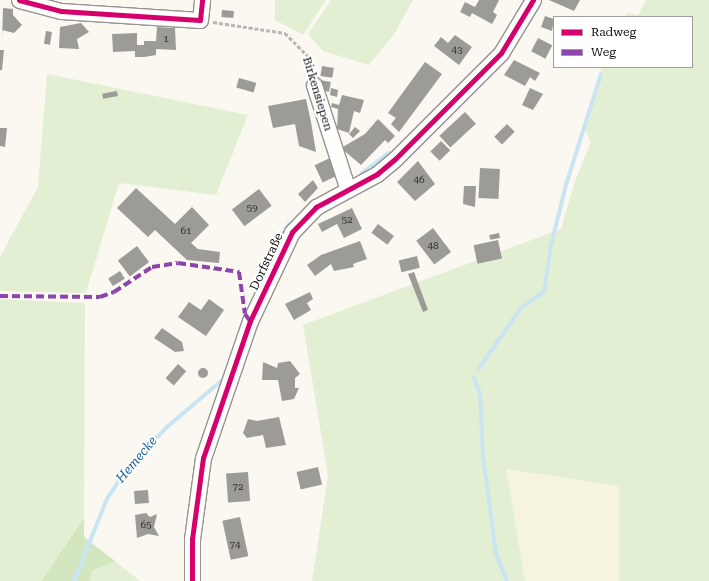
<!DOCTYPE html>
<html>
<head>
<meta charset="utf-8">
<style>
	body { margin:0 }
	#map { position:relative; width:709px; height:581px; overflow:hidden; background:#faf8f1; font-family:"Roboto Serif",serif }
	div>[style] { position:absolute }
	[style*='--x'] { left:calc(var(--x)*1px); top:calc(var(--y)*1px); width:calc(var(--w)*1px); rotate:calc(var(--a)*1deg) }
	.farmland>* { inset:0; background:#f6f4de }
	.green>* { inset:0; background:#e3efd2 }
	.forest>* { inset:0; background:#d3e6c0 }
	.stream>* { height:4px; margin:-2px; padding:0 2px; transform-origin:2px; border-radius:2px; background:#c9e4f3 }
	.building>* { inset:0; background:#9d9b97; transform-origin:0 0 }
	.round { border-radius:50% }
	.path>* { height:2.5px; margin-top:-1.25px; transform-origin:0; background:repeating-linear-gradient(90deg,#b8b7b6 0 4px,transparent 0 6px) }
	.roads { filter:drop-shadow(1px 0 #949390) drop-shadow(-1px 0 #949390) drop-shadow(0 1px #949390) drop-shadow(0 -1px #949390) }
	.street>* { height:15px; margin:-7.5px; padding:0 7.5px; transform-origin:7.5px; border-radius:7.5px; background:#fefefd }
	.quiet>* { height:4px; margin-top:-2px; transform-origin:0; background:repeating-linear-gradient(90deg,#8e44ad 0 8px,transparent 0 12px) }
	.cycleway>* { height:5px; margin:-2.5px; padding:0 2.5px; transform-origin:2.5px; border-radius:2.5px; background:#d6006c }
	span { translate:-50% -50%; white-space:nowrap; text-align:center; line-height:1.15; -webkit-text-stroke:4px #fff; paint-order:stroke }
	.number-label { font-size:10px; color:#313030 }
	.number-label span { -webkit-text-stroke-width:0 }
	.street-label { font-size:12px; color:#0d0d0d }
	.water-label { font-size:13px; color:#1a609b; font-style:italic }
	.legend { position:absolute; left:553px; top:16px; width:140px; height:52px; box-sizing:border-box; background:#fff; border:1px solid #9e9e9e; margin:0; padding:5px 7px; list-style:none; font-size:12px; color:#0d0d0d }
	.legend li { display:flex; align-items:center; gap:8px; height:20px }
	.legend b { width:20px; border:1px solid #9e9e9e }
</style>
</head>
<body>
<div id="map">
	<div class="farmland">
		<div style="clip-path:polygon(506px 469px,619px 486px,619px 581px,525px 581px)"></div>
	</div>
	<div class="green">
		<div style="clip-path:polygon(275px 0,326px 0,303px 35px,275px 20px)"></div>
		<div style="clip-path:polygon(331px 0,413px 0,395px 33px,369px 65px,323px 51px,308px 34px)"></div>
		<div style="clip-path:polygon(646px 0,709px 0,709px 581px,619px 581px,619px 486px,506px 469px,525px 581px,312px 581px,328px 476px,303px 325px,561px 229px,575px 181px,591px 142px,583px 125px,602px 67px,692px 67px,692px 17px,624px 17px,627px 13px,638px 15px)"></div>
		<div style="clip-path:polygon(47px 74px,248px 115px,216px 195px,119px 183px,86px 293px,0 291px,0 257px,38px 187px)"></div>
		<div style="clip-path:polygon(0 299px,85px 303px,84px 518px,41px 581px,0 581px)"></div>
		<div style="clip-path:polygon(115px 561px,140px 581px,90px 581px,92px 571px)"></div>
	</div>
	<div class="forest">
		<div style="clip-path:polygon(84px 518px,84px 537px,115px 561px,92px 571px,90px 581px,41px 581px)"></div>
	</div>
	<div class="stream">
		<div style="--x:362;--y:173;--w:34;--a:-37"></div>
		<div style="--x:280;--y:239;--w:17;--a:-59"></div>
		<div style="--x:479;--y:368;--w:73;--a:-55"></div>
		<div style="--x:521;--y:308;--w:29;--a:-36"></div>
		<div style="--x:544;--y:291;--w:47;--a:-81.3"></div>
		<div style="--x:551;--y:245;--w:62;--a:-76"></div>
		<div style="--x:566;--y:185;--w:116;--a:-72.5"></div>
		<div style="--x:474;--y:378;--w:17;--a:69"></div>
		<div style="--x:480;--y:394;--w:62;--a:87.2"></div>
		<div style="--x:483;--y:456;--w:99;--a:82.4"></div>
		<div style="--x:496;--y:554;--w:29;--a:68"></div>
		<div style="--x:74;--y:581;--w:88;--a:-68.1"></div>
		<div style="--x:107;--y:499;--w:37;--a:-57"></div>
		<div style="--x:127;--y:468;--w:57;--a:-45.7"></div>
		<div style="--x:167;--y:427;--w:70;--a:-40.3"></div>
	</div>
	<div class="building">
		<div style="clip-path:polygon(479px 0,499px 0,493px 12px,497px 15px,492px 24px,472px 13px,470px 17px,460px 12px,465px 2px,475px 7px)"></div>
		<div style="clip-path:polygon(549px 0,580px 0,574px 11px)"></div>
		<div style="clip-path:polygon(3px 8px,13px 9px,13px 15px,22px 25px,14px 33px,2px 30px,2px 39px)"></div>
		<div style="left:222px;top:10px;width:12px;height:7px;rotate:5deg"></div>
		<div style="clip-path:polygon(545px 16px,554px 19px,552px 31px,541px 27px)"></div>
		<div style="clip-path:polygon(81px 23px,89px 32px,77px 39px,79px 49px,59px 48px,60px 27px)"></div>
		<div style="clip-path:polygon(157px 27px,175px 28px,176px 50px,156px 49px,156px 55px,144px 57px,135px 57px,135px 51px,113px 52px,112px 34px,137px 33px,137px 45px,144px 45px,144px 41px,156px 41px)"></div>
		<div style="left:46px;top:31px;width:6px;height:13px;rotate:9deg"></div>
		<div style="clip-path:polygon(455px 35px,472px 47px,459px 65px,434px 46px,441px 37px,448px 43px)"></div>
		<div style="left:538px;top:38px;width:16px;height:15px;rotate:27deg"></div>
		<div style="clip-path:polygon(0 50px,4px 50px,2px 70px,0 70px)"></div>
		<div style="clip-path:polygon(514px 60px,540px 73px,535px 81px,530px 77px,525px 86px,504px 75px)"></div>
		<div style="clip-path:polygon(425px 62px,442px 74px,399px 132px,391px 124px,396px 118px,388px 113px)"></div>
		<div style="left:322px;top:66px;width:12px;height:10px;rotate:9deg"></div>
		<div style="left:239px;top:78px;width:18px;height:10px;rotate:16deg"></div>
		<div style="left:320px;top:80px;width:11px;height:10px;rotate:10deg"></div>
		<div style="clip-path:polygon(331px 88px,338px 90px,337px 97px,330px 95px)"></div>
		<div style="clip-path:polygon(530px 88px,543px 94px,533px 110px,522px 105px)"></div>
		<div style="left:117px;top:91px;width:5px;height:15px;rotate:79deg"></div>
		<div style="clip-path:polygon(342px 95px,364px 100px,360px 113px,354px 111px,349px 133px,337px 129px,338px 109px,331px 107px,332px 103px,339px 105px)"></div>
		<div style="clip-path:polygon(306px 99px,311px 122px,316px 152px,299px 146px,295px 124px,273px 128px,268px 106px)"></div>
		<div style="left:465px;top:112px;width:16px;height:35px;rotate:47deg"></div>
		<div style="clip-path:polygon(378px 119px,395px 136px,388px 143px,385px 140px,361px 165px,341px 148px,365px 134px)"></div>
		<div style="left:507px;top:124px;width:11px;height:18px;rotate:45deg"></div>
		<div style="clip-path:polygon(355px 127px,360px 131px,353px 138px,349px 134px)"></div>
		<div style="clip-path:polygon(0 128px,7px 128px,5px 147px,0 146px)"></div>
		<div style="left:441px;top:141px;width:13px;height:15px;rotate:45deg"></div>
		<div style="left:330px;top:158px;width:19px;height:17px;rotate:65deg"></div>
		<div style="clip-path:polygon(418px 161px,435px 184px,415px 201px,397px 182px)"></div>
		<div style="left:480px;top:168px;width:20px;height:30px;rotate:3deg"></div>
		<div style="clip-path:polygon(313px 180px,318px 188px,305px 202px,298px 194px)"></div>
		<div style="clip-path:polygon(464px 186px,476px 186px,475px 207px,463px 204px)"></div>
		<div style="clip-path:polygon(136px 188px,175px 224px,192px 207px,209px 225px,191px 243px,198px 249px,220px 252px,219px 263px,187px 260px,155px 230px,148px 237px,117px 208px)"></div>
		<div style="left:259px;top:189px;width:21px;height:34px;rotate:53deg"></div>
		<div style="clip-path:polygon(352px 208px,362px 229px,344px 238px,337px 224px,322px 232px,318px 224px)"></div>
		<div style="left:378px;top:224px;width:20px;height:11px;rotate:37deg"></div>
		<div style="left:433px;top:228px;width:30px;height:21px;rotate:53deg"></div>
		<div style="left:499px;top:233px;width:5px;height:10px;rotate:79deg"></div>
		<div style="left:498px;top:240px;width:19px;height:25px;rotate:78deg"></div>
		<div style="clip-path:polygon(360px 241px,367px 259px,353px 264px,354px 267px,334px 271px,331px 264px,315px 276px,307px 265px,321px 255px)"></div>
		<div style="left:137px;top:246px;width:20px;height:24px;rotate:53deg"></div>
		<div style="left:417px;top:256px;width:12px;height:19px;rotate:76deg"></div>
		<div style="left:120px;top:271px;width:9px;height:14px;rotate:58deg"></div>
		<div style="clip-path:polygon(414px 272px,428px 310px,423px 312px,408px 274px)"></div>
		<div style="clip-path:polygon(310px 292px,313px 299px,307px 303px,311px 310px,294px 320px,285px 304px)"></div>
		<div style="clip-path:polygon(209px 299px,224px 310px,206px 336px,178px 317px,189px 302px,201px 310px)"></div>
		<div style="clip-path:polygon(162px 328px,182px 342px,184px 351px,175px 352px,154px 338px)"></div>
		<div style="clip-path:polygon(290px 361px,300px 374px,295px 378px,295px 388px,299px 388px,294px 399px,282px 401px,278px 380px,262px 380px,263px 362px,277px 368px,278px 363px)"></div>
		<div style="left:178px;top:364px;width:11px;height:19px;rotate:41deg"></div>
		<div class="round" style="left:198px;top:368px;width:10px;height:10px"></div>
		<div style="clip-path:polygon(279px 417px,286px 445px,266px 448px,263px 435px,247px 438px,243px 433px,248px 419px,257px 421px)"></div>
		<div style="left:318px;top:467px;width:18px;height:22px;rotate:77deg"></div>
		<div style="left:248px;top:472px;width:29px;height:22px;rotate:86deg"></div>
		<div style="left:148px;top:490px;width:13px;height:14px;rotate:86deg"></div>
		<div style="clip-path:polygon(146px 513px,150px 517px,157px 514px,154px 527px,159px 536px,148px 534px,137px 538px,135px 515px)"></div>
		<div style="left:240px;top:517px;width:40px;height:18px;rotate:78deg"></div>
	</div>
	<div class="path">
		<div style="--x:213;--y:22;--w:73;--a:8.7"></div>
		<div style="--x:285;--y:33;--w:33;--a:45"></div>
		<div style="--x:308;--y:56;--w:17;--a:80"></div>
	</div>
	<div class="roads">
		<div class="street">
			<div style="--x:19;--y:0;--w:43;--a:14.7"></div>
			<div style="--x:61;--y:11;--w:139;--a:3.7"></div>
			<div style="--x:200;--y:20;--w:20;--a:-84"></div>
			<div style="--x:314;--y:85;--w:110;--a:72.1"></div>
			<div style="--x:192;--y:581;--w:42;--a:-90"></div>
			<div style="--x:192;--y:539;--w:82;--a:-82.3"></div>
			<div style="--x:203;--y:458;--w:145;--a:-71.1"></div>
			<div style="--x:250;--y:321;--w:98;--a:-64.7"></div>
			<div style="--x:292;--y:232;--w:35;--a:-46"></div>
			<div style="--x:316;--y:207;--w:69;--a:-28.4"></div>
			<div style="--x:377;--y:174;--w:23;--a:-40"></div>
			<div style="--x:395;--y:159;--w:150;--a:-45"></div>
			<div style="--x:501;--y:53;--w:62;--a:-58.9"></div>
		</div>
	</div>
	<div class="quiet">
		<div style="--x:0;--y:296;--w:100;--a:0.6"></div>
		<div style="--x:100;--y:297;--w:15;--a:-20"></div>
		<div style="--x:114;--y:292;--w:45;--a:-33.3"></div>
		<div style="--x:152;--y:267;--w:26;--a:-9"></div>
		<div style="--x:178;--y:263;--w:62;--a:8.4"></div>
		<div style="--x:239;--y:272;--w:42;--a:81.9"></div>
		<div style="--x:245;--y:314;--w:9;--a:54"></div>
	</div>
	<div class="cycleway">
		<div style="--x:19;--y:0;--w:43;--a:14.7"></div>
		<div style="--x:61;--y:11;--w:139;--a:3.7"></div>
		<div style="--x:200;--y:20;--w:20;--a:-84"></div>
		<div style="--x:192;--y:581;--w:42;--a:-90"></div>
		<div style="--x:192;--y:539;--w:82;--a:-82.3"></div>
		<div style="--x:203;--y:458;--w:145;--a:-71.1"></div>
		<div style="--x:250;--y:321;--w:98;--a:-64.7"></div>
		<div style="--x:292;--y:232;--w:35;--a:-46"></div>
		<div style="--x:316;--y:207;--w:69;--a:-28.4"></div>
		<div style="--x:377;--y:174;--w:23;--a:-40"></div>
		<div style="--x:395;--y:159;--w:150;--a:-45"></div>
		<div style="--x:501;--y:53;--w:62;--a:-58.9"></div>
	</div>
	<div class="number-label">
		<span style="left:166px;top:39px">1</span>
		<span style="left:457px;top:50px">43</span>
		<span style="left:419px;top:180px">46</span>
		<span style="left:252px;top:208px">59</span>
		<span style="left:347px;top:220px">52</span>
		<span style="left:186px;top:231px">61</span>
		<span style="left:433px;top:246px">48</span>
		<span style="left:238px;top:487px">72</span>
		<span style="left:146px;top:525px">65</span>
		<span style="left:235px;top:545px">74</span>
	</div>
	<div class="street-label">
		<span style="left:317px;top:94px;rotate:73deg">Birkensiepen</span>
		<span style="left:267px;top:262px;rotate:-65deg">Dorfstraße</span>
	</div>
	<div class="water-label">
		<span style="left:137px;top:460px;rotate:-50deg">Hemecke</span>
	</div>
	<ul class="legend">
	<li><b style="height:5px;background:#d6006c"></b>Radweg</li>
	<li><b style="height:5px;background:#8e44ad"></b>Weg</li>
	</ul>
</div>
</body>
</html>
